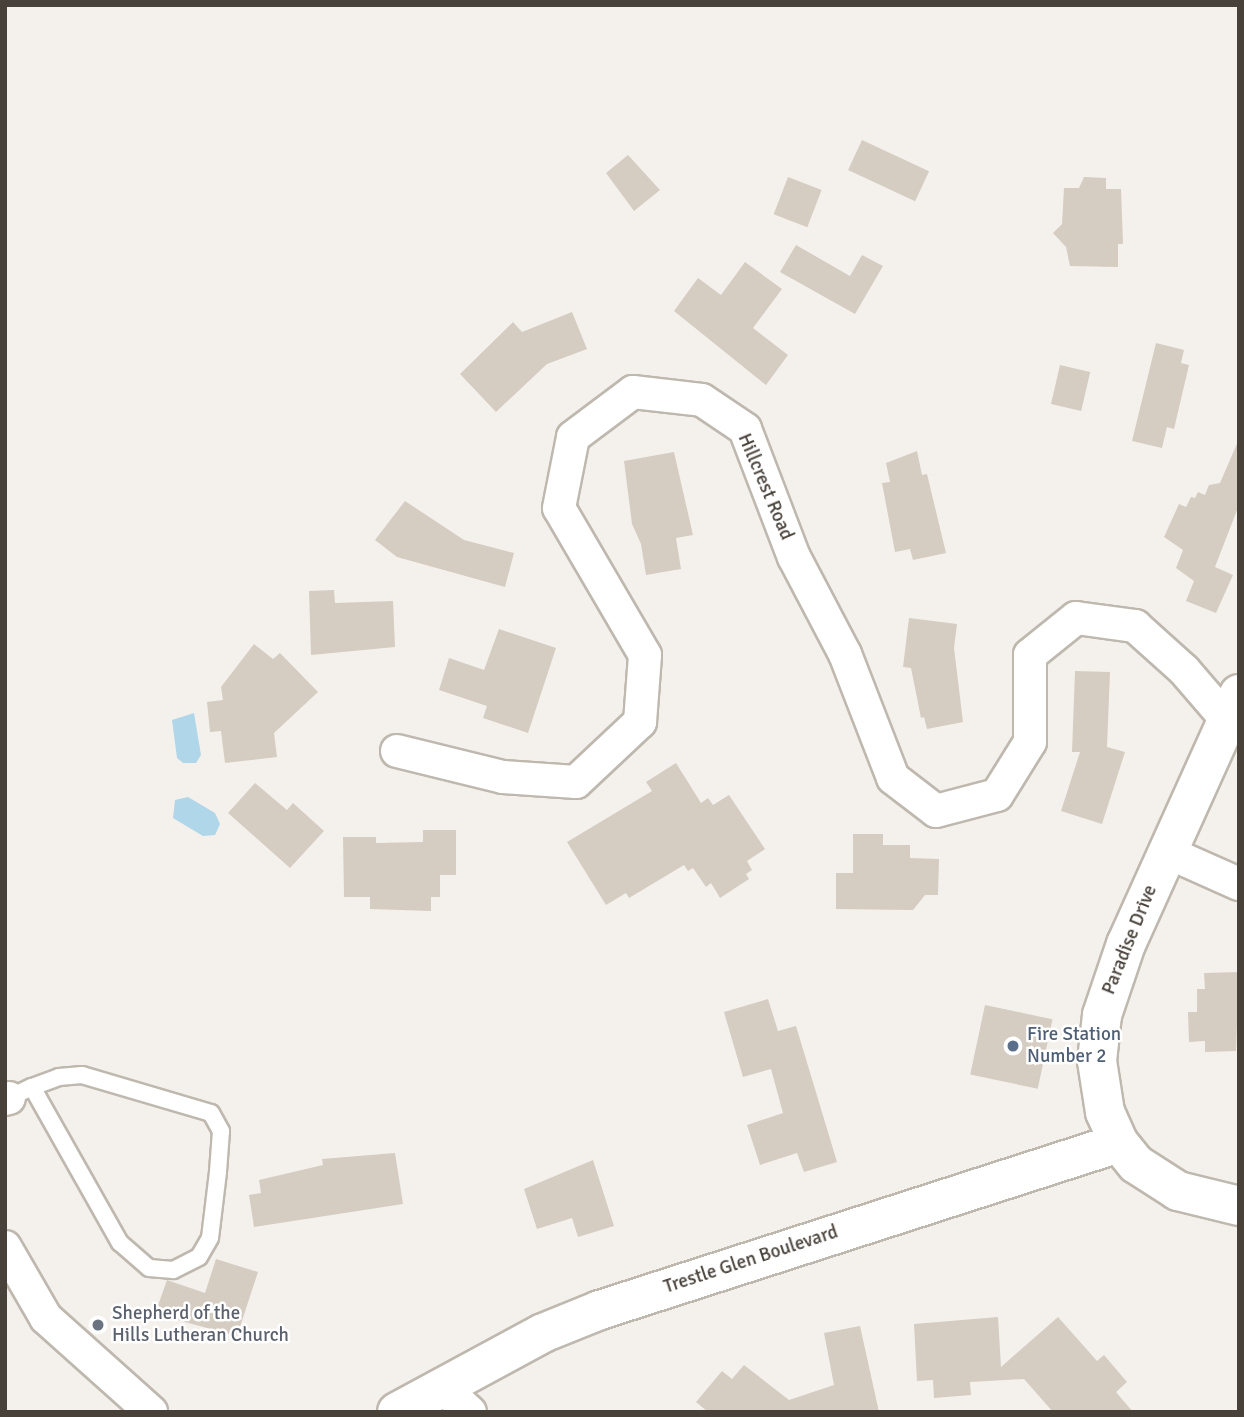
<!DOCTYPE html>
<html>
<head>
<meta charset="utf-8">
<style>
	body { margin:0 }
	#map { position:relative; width:1244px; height:1417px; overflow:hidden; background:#f4f1ec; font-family:Signika,sans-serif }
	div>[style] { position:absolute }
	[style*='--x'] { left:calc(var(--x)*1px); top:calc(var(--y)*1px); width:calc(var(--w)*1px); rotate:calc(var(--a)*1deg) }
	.water>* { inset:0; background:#b0d6e9 }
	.building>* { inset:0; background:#d5ccc2; transform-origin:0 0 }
	.roads { filter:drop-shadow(2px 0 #bfb8af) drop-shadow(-2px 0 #bfb8af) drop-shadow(0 2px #bfb8af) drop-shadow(0 -2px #bfb8af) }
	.service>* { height:16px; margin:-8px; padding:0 8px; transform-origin:8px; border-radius:8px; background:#fff }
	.minor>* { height:32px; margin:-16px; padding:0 16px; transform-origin:16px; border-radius:16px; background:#fff }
	.tertiary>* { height:38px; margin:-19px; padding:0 19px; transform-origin:19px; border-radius:19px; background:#fff }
	.dots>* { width:19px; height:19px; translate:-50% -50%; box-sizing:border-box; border:4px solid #fff; border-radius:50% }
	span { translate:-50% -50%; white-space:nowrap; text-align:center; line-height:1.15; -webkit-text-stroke:5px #fff; paint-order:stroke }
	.street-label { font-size:19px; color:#48413a }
	.service-label { font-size:19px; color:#4e5e75 }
	.left { translate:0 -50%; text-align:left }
	.worship-label { font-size:19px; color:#5b616d }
	.frame { position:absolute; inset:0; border:7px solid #48413a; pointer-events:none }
</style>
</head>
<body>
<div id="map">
	<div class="water">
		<div style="clip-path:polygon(194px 713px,201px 755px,196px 763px,183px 763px,177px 758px,172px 720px)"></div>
		<div style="clip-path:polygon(188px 797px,215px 813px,220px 824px,215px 835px,203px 836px,173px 818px,175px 800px)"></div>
	</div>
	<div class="building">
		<div style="left:862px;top:140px;width:74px;height:33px;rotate:25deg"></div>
		<div style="clip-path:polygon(628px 155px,660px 190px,634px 211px,606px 173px)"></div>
		<div style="left:788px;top:177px;width:36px;height:40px;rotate:21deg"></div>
		<div style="clip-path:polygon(1084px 177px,1106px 178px,1106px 189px,1121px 189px,1123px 244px,1118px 244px,1118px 267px,1070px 266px,1066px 247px,1053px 233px,1062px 224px,1064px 188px,1079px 188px)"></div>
		<div style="clip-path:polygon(796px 245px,850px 276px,862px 255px,883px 266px,855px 314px,780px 272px)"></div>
		<div style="clip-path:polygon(745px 262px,782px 289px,753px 328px,788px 355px,766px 385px,674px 311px,698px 278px,721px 295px)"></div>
		<div style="clip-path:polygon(572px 312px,587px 349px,547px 364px,496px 412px,460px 374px,513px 322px,522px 332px)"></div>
		<div style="clip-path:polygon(1156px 343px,1184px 350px,1181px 363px,1189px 365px,1174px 429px,1167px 427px,1162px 448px,1132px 441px)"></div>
		<div style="left:1060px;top:365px;width:31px;height:40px;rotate:13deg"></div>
		<div style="clip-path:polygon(1239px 439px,1239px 505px,1215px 567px,1233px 575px,1216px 613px,1186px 601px,1194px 581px,1176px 568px,1183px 550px,1164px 537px,1179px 504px,1186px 507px,1191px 497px,1195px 498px,1198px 492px,1205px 495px,1209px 485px,1220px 483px)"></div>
		<div style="clip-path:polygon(917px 451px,922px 475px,927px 474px,946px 553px,913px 560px,910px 549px,895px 552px,882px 483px,890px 482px,886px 463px)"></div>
		<div style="clip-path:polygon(674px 452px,693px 535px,676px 538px,681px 569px,646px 575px,641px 544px,632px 524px,624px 461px)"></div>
		<div style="clip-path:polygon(405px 501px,464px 540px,514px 553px,505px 587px,397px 557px,375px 540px)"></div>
		<div style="clip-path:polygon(334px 590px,335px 603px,393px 601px,395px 647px,311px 655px,309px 591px)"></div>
		<div style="clip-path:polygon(909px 618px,957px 624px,954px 648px,963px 722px,927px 729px,924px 717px,921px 718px,911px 668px,903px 667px)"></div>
		<div style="clip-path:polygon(499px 629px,556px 648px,528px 733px,483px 718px,487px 706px,439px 690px,449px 658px,484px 670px)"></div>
		<div style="clip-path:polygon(254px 644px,273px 659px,280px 653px,318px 692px,274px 733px,277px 757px,225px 763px,221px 731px,210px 732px,207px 702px,223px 700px,221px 687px)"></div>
		<div style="clip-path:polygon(1075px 671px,1110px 672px,1107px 747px,1125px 752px,1102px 824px,1061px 811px,1080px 752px,1072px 752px)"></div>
		<div style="clip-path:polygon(676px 763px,701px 803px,708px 798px,713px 805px,729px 795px,765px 849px,747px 861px,752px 870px,746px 874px,749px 879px,720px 898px,711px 883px,706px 887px,693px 868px,688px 871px,684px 865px,629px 898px,626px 893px,606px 905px,567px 842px,652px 791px,646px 782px)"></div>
		<div style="clip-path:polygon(255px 783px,287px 810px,293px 803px,324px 831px,290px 868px,228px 813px)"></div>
		<div style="clip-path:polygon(423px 830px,456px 830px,456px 875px,440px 875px,440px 897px,431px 897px,431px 911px,370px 909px,370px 897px,344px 897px,343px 837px,376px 837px,376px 843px,423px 842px)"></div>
		<div style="clip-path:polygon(853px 834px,883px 834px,883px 845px,910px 845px,910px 858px,939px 859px,938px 895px,925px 895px,913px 910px,836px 909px,836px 873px,853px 873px)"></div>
		<div style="clip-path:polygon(1239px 972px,1236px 1051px,1205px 1052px,1205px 1041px,1189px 1042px,1188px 1012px,1197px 1012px,1197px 989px,1205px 989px,1204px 973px)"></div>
		<div style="clip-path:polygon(768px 999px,778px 1031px,796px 1026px,837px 1162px,804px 1172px,797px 1153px,760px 1165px,747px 1125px,783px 1113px,771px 1069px,743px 1077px,724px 1012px)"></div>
		<div style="left:985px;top:1005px;width:69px;height:71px;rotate:12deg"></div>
		<div style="clip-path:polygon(395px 1153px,403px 1204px,254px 1227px,249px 1195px,261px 1193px,259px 1180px,323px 1165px,322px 1159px)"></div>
		<div style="clip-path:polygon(593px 1160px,614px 1226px,578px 1237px,572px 1218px,537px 1229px,524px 1189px)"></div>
		<div style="clip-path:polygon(216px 1259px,258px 1272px,237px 1336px,155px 1314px,167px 1280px,205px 1293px)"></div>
		<div style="clip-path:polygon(998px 1317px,1001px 1367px,1058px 1317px,1097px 1361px,1104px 1355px,1127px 1382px,1116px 1392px,1133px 1412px,1053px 1412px,1024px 1379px,970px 1382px,971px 1395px,934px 1398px,933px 1380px,917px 1381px,914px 1324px)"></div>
		<div style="clip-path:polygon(860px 1326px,879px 1412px,708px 1412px,696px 1402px,722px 1371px,732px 1379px,744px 1365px,789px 1400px,834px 1385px,824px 1333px)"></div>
	</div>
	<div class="roads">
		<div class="service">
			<div style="--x:9;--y:1098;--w:25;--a:-26"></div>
			<div style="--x:32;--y:1087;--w:29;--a:-20"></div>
			<div style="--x:59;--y:1077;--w:23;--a:-5"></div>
			<div style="--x:82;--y:1075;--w:134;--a:16.4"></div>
			<div style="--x:211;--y:1113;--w:21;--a:61"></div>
			<div style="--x:221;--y:1131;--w:41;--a:94.2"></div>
			<div style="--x:218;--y:1172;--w:66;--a:96.9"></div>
			<div style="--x:210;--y:1238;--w:22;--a:120"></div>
			<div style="--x:199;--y:1257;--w:29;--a:153"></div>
			<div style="--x:173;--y:1270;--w:24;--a:-175"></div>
			<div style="--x:149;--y:1268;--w:38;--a:-139"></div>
			<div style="--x:120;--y:1243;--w:179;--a:-119.4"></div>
		</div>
		<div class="minor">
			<div style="--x:397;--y:751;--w:109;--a:13.8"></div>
			<div style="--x:503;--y:777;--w:73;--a:3.9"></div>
			<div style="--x:576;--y:782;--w:88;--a:-43.2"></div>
			<div style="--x:640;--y:722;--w:67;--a:-85.7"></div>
			<div style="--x:645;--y:655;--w:170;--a:-120.3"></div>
			<div style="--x:559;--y:508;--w:72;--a:-78.8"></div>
			<div style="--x:573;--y:437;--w:75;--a:-36.9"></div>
			<div style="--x:633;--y:392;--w:69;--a:6.6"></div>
			<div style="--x:702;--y:400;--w:52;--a:34"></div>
			<div style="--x:745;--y:429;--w:137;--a:69.1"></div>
			<div style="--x:794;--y:557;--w:110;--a:62.3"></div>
			<div style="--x:845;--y:654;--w:133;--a:68.8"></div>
			<div style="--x:893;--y:778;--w:54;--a:37.5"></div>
			<div style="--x:936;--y:811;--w:63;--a:-14.7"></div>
			<div style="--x:997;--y:795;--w:62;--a:-58.1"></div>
			<div style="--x:1030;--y:742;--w:87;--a:-90"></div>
			<div style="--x:1030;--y:655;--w:59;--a:-38.8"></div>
			<div style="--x:1076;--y:618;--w:60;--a:7.7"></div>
			<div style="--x:1135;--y:626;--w:66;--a:41.9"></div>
			<div style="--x:1184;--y:670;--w:66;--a:49.3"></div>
			<div style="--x:1167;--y:852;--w:79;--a:24"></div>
			<div style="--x:5;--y:1099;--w:4;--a:-14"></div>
			<div style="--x:5;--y:1247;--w:82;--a:60"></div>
			<div style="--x:46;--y:1318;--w:141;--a:41.8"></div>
			<div style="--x:441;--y:1386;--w:39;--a:42"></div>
		</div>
		<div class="tertiary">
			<div style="--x:1239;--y:694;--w:274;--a:114.3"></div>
			<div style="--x:1126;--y:944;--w:75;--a:108.7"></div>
			<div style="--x:1102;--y:1015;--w:46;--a:96.2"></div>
			<div style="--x:1097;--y:1061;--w:52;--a:81.1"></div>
			<div style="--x:1105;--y:1112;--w:34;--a:66"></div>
			<div style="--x:1119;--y:1143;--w:27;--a:51"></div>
			<div style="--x:1136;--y:1164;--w:50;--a:32.7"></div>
			<div style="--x:1178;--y:1191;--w:63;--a:13.8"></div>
			<div style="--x:397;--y:1412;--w:166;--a:-28.4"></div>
			<div style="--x:543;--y:1333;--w:61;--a:-22"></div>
			<div style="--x:600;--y:1310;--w:545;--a:-17.84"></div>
		</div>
	</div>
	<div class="dots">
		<div style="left:1013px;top:1046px;background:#5c6f8a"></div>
		<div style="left:98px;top:1325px;background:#6b7280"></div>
	</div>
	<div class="street-label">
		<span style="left:765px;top:487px;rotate:67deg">Hillcrest Road</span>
		<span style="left:1130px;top:940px;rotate:-68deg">Paradise Drive</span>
		<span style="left:751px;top:1260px;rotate:-18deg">Trestle Glen Boulevard</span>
	</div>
	<div class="service-label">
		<span class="left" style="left:1027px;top:1046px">Fire Station<br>Number 2</span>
	</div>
	<div class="worship-label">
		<span class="left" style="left:112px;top:1325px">Shepherd of the<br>Hills Lutheran Church</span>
	</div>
	<div class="frame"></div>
</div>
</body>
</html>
